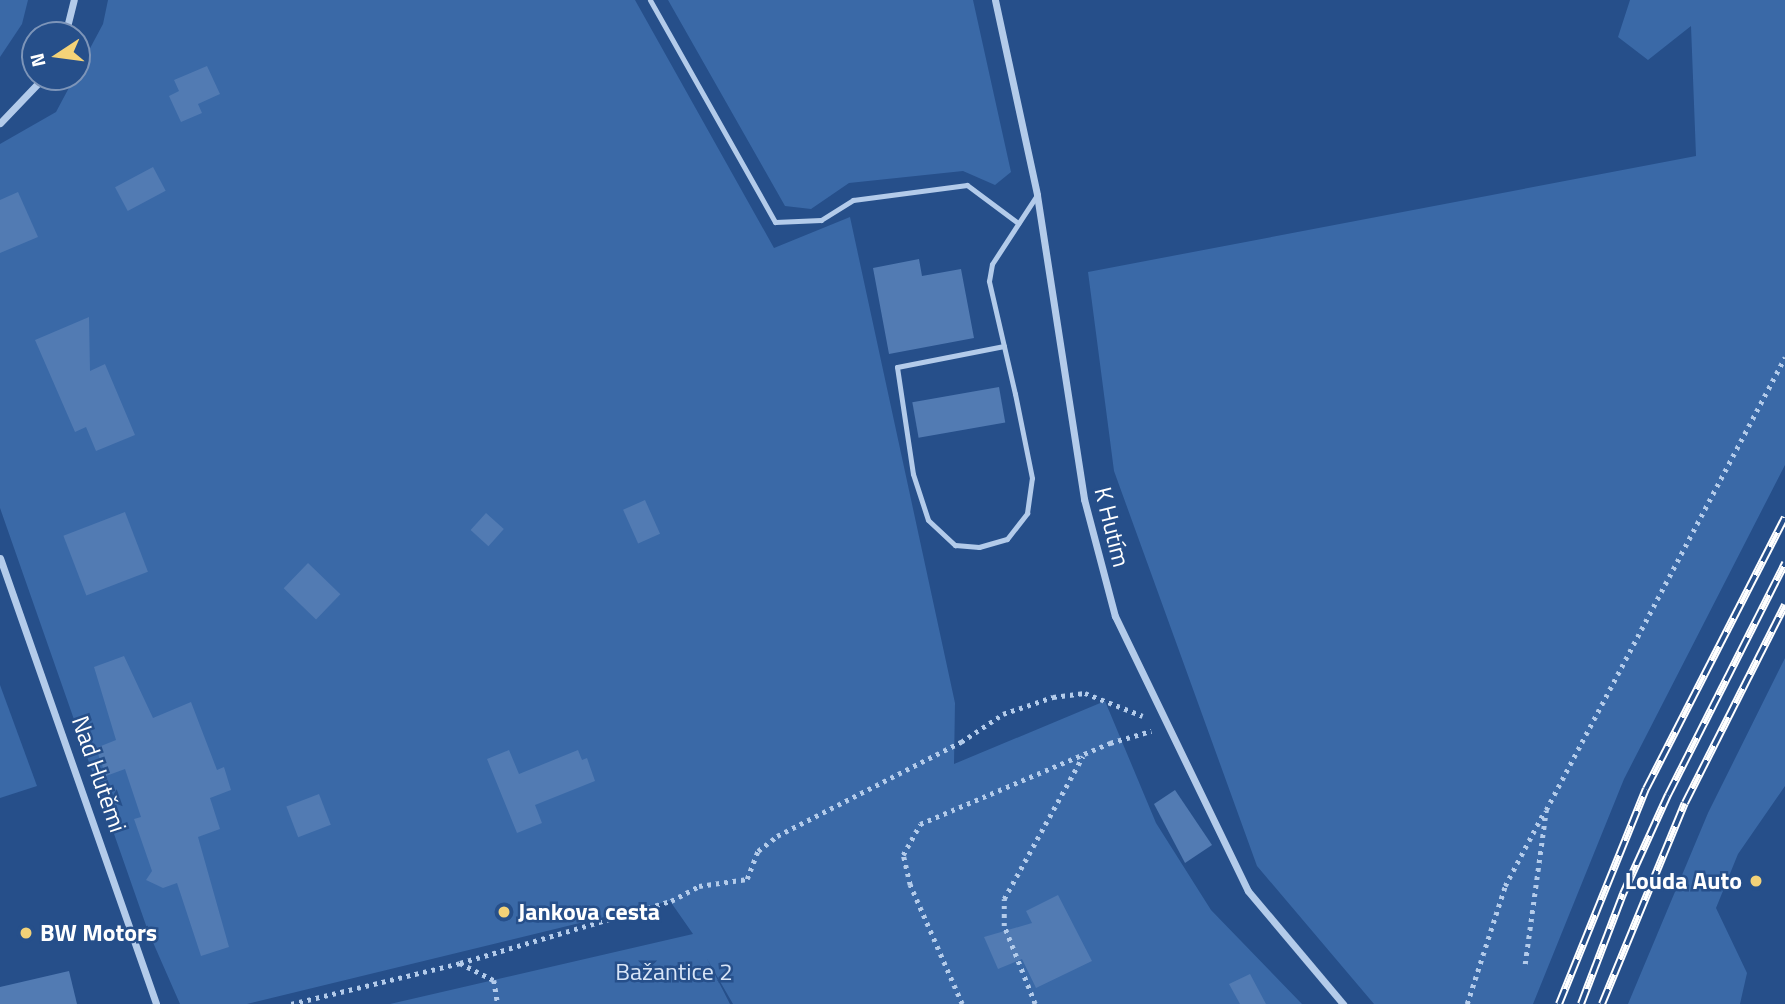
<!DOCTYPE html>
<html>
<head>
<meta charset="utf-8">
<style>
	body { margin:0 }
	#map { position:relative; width:1785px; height:1004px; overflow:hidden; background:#264f8a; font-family:"Titillium Web",sans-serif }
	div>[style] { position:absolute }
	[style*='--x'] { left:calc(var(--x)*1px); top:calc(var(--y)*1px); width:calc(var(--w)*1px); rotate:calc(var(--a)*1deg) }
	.green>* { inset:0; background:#3a69a7 }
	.building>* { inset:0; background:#527bb3; transform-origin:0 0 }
	.path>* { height:4.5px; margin-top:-2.25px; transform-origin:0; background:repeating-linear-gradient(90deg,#b3cbea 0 3.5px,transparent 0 8.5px) }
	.lane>* { height:5px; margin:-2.5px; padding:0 2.5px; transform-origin:2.5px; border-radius:2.5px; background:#b3cbea }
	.street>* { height:7px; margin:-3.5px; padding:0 3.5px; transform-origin:3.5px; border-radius:3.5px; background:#b3cbea }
	.rail>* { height:8px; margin-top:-4px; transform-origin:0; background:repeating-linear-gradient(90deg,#264f8a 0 16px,#fff 0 32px); box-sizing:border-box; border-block:2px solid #fff }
	.dots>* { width:19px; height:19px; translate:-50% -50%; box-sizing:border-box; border:4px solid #264f8a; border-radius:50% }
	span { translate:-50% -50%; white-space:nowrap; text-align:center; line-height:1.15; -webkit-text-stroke:5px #264f8a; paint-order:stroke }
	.street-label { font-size:24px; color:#fff }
	.poi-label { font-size:24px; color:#fff; font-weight:700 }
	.right { translate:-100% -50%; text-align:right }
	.left { translate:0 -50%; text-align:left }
	.park-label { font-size:24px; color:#d8e5f7 }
	.north { position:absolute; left:21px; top:21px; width:70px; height:70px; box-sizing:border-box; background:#264f8a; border:2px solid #7d95b9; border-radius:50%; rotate:257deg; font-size:19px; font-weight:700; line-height:28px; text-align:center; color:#fff }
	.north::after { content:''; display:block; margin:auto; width:24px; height:32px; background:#f3d278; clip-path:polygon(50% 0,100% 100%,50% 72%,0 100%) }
</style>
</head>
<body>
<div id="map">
	<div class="green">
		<div style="clip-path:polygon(0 0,28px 0,22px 24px,0 57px)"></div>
		<div style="clip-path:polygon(108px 0,635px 0,774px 248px,850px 217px,955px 703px,954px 764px,1105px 701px,1156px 823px,1211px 910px,1302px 1004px,733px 1004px,707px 959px,730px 1004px,390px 1004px,693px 934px,670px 901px,247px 1004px,180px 1004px,148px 931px,0 508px,0 144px,56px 112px,103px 24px)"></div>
		<div style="clip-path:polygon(668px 0,973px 0,1011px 172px,995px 185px,963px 171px,849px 183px,811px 209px,785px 206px)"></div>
		<div style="clip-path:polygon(1630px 0,1785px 0,1785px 465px,1624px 779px,1533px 1004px,1374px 1004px,1257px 866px,1114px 471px,1088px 272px,1696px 156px,1691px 26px,1648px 60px,1618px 37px)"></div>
		<div style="clip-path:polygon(1785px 658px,1785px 786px,1738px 854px,1716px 908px,1747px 973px,1740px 1004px,1628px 1004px,1708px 813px)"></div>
		<div style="clip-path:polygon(0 685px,37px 786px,0 798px)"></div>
	</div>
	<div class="building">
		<div style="clip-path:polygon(207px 66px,220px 94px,198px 104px,202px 113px,181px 122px,169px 96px,179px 91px,174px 80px)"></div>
		<div style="left:153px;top:167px;width:27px;height:43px;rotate:62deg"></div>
		<div style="clip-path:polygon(18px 192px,38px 237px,0 253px,0 200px)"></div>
		<div style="clip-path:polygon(919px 259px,922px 276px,961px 269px,974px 338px,889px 354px,873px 268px)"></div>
		<div style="clip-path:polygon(89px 317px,90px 371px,105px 364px,135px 435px,96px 451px,86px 427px,75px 432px,35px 340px)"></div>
		<div style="left:999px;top:387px;width:36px;height:88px;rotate:80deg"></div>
		<div style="left:645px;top:500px;width:37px;height:24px;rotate:66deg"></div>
		<div style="left:125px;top:512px;width:64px;height:66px;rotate:69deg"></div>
		<div style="left:486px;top:513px;width:24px;height:23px;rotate:42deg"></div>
		<div style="left:308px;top:563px;width:45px;height:35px;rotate:44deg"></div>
		<div style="clip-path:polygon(124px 656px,153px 718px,191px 702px,217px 770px,224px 767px,231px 790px,210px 798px,220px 829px,198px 837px,229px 947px,201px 956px,177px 883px,163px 888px,146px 880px,152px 871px,134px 819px,141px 817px,125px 769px,106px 776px,96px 748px,116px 740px,94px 667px)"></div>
		<div style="clip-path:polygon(509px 750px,519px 774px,578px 750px,582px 760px,587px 758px,595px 781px,535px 805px,542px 823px,517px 833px,487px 759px)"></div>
		<div style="clip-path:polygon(1175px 790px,1212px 845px,1185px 863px,1154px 804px)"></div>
		<div style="left:319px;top:794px;width:33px;height:35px;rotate:69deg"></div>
		<div style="clip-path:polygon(1058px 895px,1092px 961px,1036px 988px,1022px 959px,998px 969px,984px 937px,1032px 923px,1026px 911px)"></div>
		<div style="clip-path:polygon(69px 971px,77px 1004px,0 1004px,0 987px)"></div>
		<div style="clip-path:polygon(1250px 974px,1266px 1004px,1240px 1004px,1229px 984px)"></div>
	</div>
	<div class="path">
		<div style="--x:460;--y:963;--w:220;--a:-16.4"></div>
		<div style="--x:671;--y:901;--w:32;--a:-28"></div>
		<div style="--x:699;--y:886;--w:49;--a:-8.3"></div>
		<div style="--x:747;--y:879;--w:30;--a:-69"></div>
		<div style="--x:758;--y:851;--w:24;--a:-38"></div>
		<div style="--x:777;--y:836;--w:207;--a:-27.1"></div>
		<div style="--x:961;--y:742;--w:50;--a:-33.7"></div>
		<div style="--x:1003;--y:714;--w:53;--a:-18.8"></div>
		<div style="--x:1053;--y:697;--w:32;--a:-7"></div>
		<div style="--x:1085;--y:693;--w:62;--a:21.6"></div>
		<div style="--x:1525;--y:964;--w:155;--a:-82.2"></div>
		<div style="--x:1546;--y:810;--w:512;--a:-62.18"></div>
		<div style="--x:291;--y:1004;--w:174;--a:-13.6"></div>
		<div style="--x:460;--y:963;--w:38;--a:27"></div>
		<div style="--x:494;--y:980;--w:24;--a:81"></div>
		<div style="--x:962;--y:1004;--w:130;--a:-113.6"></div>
		<div style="--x:910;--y:885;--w:31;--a:-103"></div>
		<div style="--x:903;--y:855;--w:35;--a:-61"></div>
		<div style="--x:920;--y:824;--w:207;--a:-23.1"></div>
		<div style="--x:1110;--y:743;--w:43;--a:-16.3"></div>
		<div style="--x:1035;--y:1004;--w:84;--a:-111.7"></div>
		<div style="--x:1004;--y:926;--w:27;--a:-90"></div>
		<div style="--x:1004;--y:899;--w:163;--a:-61.1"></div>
		<div style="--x:1467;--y:1004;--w:124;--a:-72.1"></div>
		<div style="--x:1505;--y:886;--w:81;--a:-62.2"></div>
	</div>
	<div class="lane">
		<div style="--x:650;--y:0;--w:255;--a:60.6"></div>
		<div style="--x:775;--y:222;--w:46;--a:-2.5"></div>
		<div style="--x:821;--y:220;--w:38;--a:-32"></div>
		<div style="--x:853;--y:200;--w:115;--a:-7.5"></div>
		<div style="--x:967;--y:185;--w:64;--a:36.7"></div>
		<div style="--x:1004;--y:346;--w:109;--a:168.9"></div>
		<div style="--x:897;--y:367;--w:108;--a:81.5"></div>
		<div style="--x:913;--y:474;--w:48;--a:71.9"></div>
		<div style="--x:928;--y:520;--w:37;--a:43"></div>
		<div style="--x:955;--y:545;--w:24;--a:5"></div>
		<div style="--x:979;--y:547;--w:29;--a:-16"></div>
		<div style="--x:1007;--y:539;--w:33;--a:-52"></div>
		<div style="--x:1027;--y:513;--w:35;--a:-82"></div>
		<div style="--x:1032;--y:478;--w:86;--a:-101.4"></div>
		<div style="--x:1015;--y:394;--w:116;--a:-103"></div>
		<div style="--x:989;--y:281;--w:17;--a:-80"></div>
		<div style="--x:992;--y:264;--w:82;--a:-56.9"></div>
	</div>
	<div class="street">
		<div style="--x:995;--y:0;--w:199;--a:77.8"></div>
		<div style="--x:1037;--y:195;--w:308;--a:81.2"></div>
		<div style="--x:1084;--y:499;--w:121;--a:75.2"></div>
		<div style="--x:1115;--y:616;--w:305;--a:64.2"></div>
		<div style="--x:1248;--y:891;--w:148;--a:49.9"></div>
		<div style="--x:65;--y:35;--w:36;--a:-76"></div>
		<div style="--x:0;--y:123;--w:64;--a:-46.3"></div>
		<div style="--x:0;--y:558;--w:472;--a:70.7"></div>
	</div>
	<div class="rail">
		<div style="--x:1559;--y:1004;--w:232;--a:-68"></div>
		<div style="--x:1646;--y:789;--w:305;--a:-62.9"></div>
		<div style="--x:1581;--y:1004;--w:118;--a:-69.1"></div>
		<div style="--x:1623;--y:894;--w:109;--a:-65.6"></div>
		<div style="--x:1668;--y:795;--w:260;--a:-63.2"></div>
		<div style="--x:1602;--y:1004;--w:217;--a:-67.6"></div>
		<div style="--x:1685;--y:803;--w:222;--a:-63.2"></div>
	</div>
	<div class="dots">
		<div style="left:1756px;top:881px;background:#f3d278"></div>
		<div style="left:504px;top:912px;background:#f3d278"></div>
		<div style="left:26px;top:933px;background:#f3d278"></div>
	</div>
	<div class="street-label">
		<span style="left:1112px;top:527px;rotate:76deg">K Hutím</span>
		<span style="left:99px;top:774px;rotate:71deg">Nad Hutěmi</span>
	</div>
	<div class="poi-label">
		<span class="right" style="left:1742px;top:881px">Louda Auto</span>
		<span class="left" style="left:518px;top:912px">Jankova cesta</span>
		<span class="left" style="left:40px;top:933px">BW Motors</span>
	</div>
	<div class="park-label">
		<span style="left:674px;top:972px">Bažantice 2</span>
	</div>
	<div class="north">N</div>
</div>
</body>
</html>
